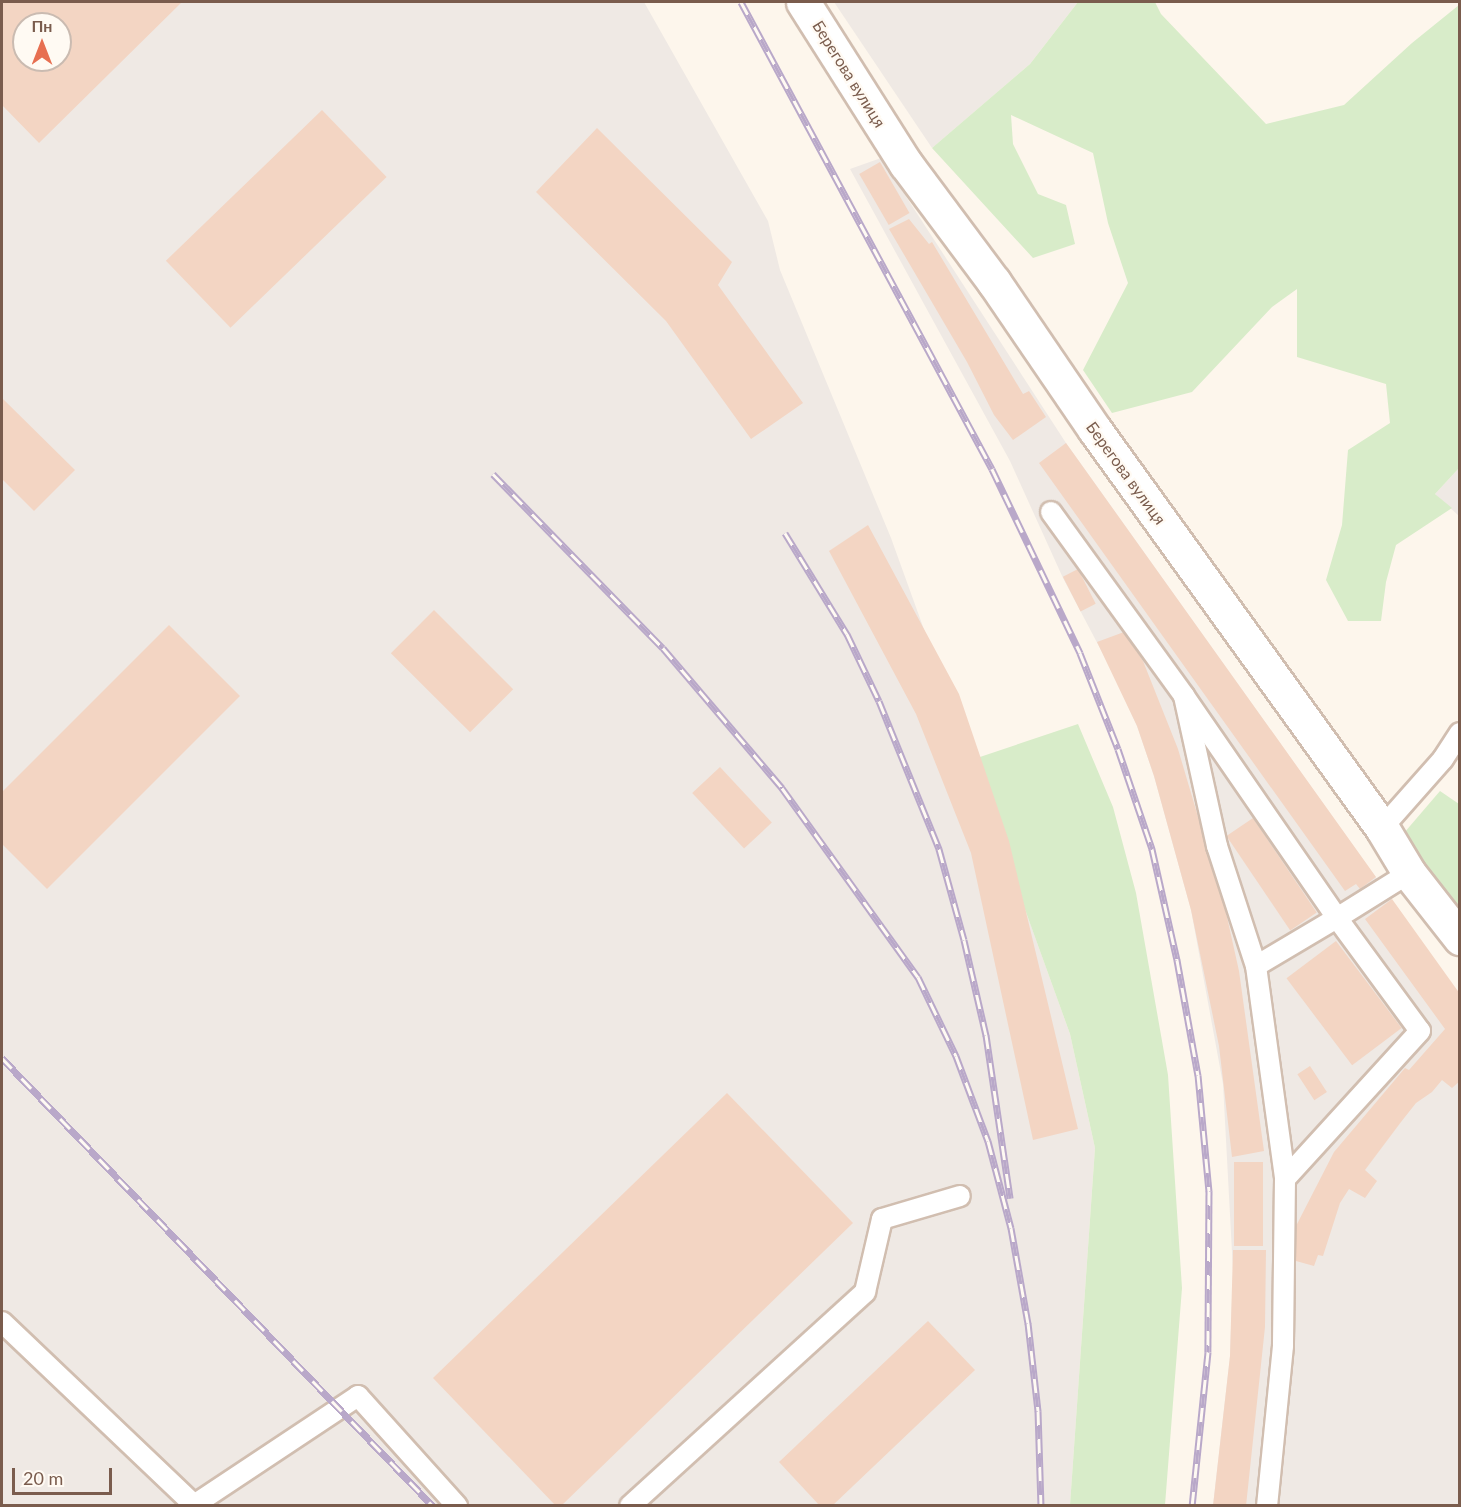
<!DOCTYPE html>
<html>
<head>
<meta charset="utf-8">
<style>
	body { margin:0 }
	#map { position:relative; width:1461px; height:1507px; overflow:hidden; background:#fdf6ec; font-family:Lato,sans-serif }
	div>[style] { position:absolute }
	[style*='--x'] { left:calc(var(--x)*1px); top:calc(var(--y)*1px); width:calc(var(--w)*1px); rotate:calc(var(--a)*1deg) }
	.industrial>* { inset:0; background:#efe9e4 }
	.green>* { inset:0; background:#d8ecc9 }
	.building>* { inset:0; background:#f3d5c3; transform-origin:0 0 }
	.roads { filter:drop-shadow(2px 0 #d1beb0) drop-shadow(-2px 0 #d1beb0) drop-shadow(0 2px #d1beb0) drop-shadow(0 -2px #d1beb0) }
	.lane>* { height:20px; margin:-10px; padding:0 10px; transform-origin:10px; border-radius:10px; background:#fff }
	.street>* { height:33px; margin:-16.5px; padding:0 16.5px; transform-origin:16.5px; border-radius:16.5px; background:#fff }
	.rail>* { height:7px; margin-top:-3.5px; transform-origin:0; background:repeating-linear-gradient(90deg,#fffaf3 0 14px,#b9a8c9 0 28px); box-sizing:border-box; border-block:2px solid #b9a8c9 }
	span { translate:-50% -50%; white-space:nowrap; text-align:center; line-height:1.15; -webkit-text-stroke:4.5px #fffaf3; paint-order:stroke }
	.street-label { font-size:16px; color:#7a5c4d }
	.frame { position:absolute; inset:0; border:3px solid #7a5c4d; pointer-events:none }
	.north { position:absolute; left:12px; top:12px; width:60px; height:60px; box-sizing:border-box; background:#fffaf3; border:2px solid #cabbb1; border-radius:50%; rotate:0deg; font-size:16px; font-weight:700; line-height:24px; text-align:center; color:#7a5c4d }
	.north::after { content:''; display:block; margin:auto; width:21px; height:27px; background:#e76f51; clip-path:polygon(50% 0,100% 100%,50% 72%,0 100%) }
	.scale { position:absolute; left:12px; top:1468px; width:100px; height:27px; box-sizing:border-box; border:3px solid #7a5c4d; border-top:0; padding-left:8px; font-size:18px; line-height:21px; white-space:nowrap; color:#7a5c4d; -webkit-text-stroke:4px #fffaf3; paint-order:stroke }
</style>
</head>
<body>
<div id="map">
	<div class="industrial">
		<div style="clip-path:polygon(evenodd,2px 2px,644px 2px,768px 221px,780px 270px,891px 538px,1070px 1034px,1095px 1148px,1070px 1505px,2px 1506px,2px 2px,24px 24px,60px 24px,60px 60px,24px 60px,24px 24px)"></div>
		<div style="clip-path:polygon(834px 2px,1078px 2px,1030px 64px,932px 148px)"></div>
		<div style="clip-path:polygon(881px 158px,1066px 443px,1459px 994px,1459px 1505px,1213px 1505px,1230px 1356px,1233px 1271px,1223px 1084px,1191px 910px,1154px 776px,1137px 726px,1112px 671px,1063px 578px,1010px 461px,850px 169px)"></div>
		<div style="clip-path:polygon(1459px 468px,1459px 516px,1435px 494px)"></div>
	</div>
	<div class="green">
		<div style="clip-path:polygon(1078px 2px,1155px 2px,1161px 14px,1266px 124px,1344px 105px,1412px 43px,1459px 5px,1459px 468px,1435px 494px,1452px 508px,1396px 545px,1386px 582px,1381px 621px,1348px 621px,1326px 580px,1342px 525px,1348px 450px,1390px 423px,1386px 384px,1297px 357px,1297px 289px,1272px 307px,1192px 392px,1112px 413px,1083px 370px,1128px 283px,1108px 223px,1093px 153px,1011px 115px,1013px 144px,1038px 194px,1066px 205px,1075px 244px,1033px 258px,932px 148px,1030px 64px)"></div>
		<div style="clip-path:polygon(1078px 724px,1113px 807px,1136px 893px,1168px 1075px,1182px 1288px,1165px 1505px,1070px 1505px,1095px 1148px,1070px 1034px,971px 760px)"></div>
		<div style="clip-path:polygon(1440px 791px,1459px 804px,1459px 935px,1404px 833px)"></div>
	</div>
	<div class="building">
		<div style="clip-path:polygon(evenodd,2px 2px,182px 2px,39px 143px,2px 105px,2px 2px,24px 24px,60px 24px,60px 60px,24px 60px,24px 24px)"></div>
		<div style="left:322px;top:110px;width:93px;height:217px;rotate:46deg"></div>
		<div style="clip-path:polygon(597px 128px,732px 262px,718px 285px,803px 403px,751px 439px,666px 321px,536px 192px)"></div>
		<div style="left:880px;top:162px;width:59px;height:24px;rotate:60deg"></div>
		<div style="clip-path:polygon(909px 219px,929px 244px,932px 242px,1023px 394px,1029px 391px,1046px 417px,1013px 440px,994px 415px,967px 362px,889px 229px)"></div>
		<div style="clip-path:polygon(2px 398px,75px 470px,34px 511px,2px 479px)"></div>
		<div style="clip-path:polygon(1066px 443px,1376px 877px,1360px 889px,1356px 884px,1345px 891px,1039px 463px)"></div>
		<div style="clip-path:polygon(868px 525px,959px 694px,1009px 841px,1078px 1129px,1033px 1140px,971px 853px,916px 714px,829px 551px)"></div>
		<div style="left:1078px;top:569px;width:39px;height:17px;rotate:63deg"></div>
		<div style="left:434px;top:610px;width:112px;height:61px;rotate:45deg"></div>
		<div style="clip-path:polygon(169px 625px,240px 696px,47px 889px,2px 844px,2px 792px)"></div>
		<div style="clip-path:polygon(1124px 632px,1143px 661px,1178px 749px,1225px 908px,1239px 971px,1264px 1151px,1232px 1157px,1219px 1046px,1191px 910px,1154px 776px,1137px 726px,1097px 642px)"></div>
		<div style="left:720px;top:767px;width:76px;height:38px;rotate:47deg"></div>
		<div style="left:1253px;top:818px;width:114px;height:32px;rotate:56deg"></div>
		<div style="clip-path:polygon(1392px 899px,1460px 994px,1460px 1081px,1452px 1088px,1442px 1080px,1432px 1092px,1416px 1103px,1401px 1122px,1365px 1170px,1377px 1181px,1365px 1198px,1349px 1189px,1340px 1203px,1323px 1256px,1318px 1255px,1314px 1266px,1296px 1261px,1296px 1226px,1334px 1152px,1405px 1068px,1409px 1070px,1445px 1029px,1365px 919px)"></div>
		<div style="left:1336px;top:941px;width:109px;height:62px;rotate:53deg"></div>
		<div style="left:1310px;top:1066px;width:31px;height:15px;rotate:57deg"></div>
		<div style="clip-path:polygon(727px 1093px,853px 1223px,561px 1506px,556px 1506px,433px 1378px)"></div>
		<div style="left:1234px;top:1162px;width:29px;height:84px"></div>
		<div style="clip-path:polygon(1233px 1250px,1266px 1250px,1265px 1327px,1246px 1506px,1213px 1506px,1230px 1356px)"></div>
		<div style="clip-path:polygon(928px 1321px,975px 1370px,832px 1506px,820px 1506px,779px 1462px)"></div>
	</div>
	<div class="roads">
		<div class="lane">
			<div style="--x:1051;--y:512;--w:227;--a:54.1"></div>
			<div style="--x:1184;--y:696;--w:270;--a:55.4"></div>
			<div style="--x:1337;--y:918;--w:85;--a:-32"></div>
			<div style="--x:1184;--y:696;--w:154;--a:77.6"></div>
			<div style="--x:1217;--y:846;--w:126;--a:72"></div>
			<div style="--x:1256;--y:966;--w:215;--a:82.2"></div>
			<div style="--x:1285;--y:1179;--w:167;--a:90.7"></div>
			<div style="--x:1283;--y:1346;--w:161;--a:95.7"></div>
			<div style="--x:1382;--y:828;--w:92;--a:-48.5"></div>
			<div style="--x:1443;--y:759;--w:31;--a:-57"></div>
			<div style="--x:1256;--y:966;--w:94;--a:-30.7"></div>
			<div style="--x:1337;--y:918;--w:140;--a:53.7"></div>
			<div style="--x:1420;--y:1031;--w:200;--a:132.4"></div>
			<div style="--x:2;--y:1322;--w:265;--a:43.6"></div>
			<div style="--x:194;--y:1505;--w:197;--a:-33.6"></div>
			<div style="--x:358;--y:1396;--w:148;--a:48"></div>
			<div style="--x:630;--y:1506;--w:318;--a:-42.3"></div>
			<div style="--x:865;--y:1292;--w:75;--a:-76.9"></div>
			<div style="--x:882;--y:1219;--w:81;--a:-16.4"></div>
		</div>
		<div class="street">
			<div style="--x:803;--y:2;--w:192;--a:57.6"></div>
			<div style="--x:906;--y:164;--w:147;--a:53.3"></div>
			<div style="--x:994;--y:282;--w:179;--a:55.7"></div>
			<div style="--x:1095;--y:430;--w:491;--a:54.2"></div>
			<div style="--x:1382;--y:828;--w:52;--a:59"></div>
			<div style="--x:1409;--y:873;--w:83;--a:51.9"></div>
		</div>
	</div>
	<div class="rail">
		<div style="--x:741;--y:2;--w:530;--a:61.74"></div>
		<div style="--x:992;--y:469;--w:204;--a:64.4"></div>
		<div style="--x:1080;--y:653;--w:103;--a:68.4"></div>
		<div style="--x:1118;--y:749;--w:106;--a:71.2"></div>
		<div style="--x:1152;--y:849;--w:114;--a:77.3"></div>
		<div style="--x:1177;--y:960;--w:117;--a:79.7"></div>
		<div style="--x:1198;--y:1075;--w:117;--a:84.6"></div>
		<div style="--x:1209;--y:1191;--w:161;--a:90.4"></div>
		<div style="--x:1208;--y:1352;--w:155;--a:95.9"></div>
		<div style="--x:493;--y:474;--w:243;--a:45.7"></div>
		<div style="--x:663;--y:648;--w:184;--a:49.6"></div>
		<div style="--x:782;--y:788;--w:233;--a:54.3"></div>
		<div style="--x:918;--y:977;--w:88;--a:64.3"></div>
		<div style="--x:956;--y:1056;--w:91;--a:69.4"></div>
		<div style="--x:988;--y:1141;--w:90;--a:75.2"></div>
		<div style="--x:1011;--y:1228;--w:97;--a:79.9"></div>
		<div style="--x:1028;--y:1323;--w:89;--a:83.5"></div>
		<div style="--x:1038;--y:1411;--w:95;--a:88.2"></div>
		<div style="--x:785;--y:533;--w:119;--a:58.5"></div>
		<div style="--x:847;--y:634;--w:74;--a:64.5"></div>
		<div style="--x:879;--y:701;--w:160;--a:67.9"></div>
		<div style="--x:939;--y:849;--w:94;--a:74.6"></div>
		<div style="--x:964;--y:940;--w:98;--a:77"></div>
		<div style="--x:986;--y:1035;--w:165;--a:81.6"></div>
		<div style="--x:2;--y:1058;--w:622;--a:46.11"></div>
	</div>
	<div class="street-label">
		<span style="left:849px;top:74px;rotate:58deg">Берегова вулиця</span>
		<span style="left:1126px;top:473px;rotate:54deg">Берегова вулиця</span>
	</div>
	<div class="frame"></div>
	<div class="north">Пн</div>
	<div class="scale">20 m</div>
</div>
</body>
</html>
